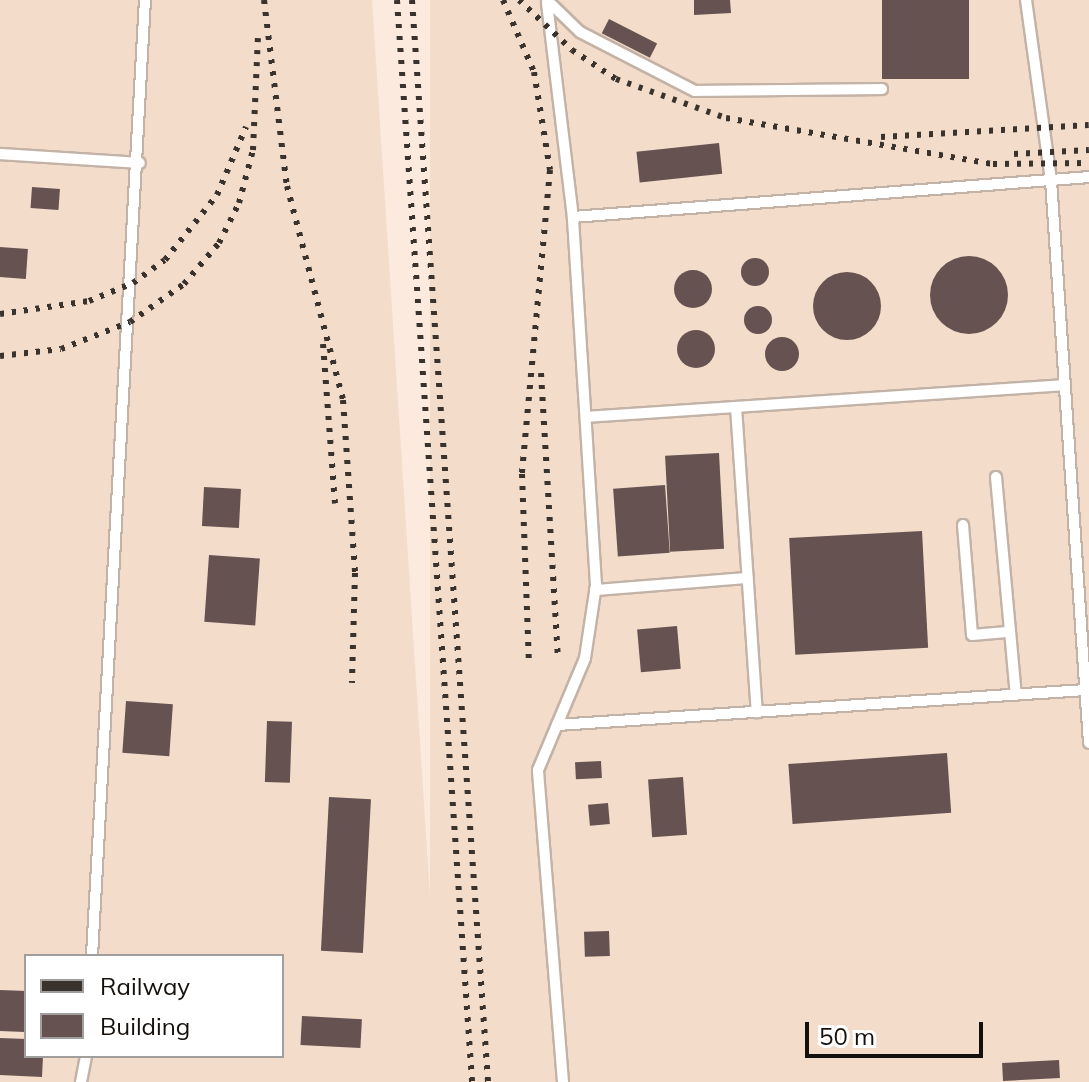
<!DOCTYPE html>
<html>
<head>
<meta charset="utf-8">
<style>
	body { margin:0 }
	#map { position:relative; width:1089px; height:1082px; overflow:hidden; background:#fbeadd; font-family:Mulish,sans-serif }
	div>[style] { position:absolute }
	[style*='--x'] { left:calc(var(--x)*1px); top:calc(var(--y)*1px); width:calc(var(--w)*1px); rotate:calc(var(--a)*1deg) }
	.built>* { inset:0; background:#f3dcca; transform-origin:0 0 }
	.building>* { inset:0; background:#665251; transform-origin:0 0 }
	.round { border-radius:50% }
	.roads { filter:drop-shadow(2px 0 #c3b2a6) drop-shadow(-2px 0 #c3b2a6) drop-shadow(0 2px #c3b2a6) drop-shadow(0 -2px #c3b2a6) }
	.service>* { height:10px; margin:-5px; padding:0 5px; transform-origin:5px; border-radius:5px; background:#fff }
	.rail>* { height:6px; margin-top:-3px; transform-origin:0; background:repeating-linear-gradient(90deg,#3a332d 0 4px,transparent 0 12px) }
	span { translate:-50% -50%; white-space:nowrap; text-align:center; line-height:1.15; -webkit-text-stroke:8px #fff; paint-order:stroke }
	.legend { position:absolute; left:24px; top:954px; width:260px; height:104px; box-sizing:border-box; background:#fff; border:2px solid #a19f9d; margin:0; padding:10px 14px; list-style:none; font-size:24px; color:#15100b }
	.legend li { display:flex; align-items:center; gap:16px; height:40px }
	.legend b { width:40px; border:2px solid #a19f9d }
	.scale { position:absolute; left:805px; top:1022px; width:178px; height:36px; box-sizing:border-box; border:4px solid #15100b; border-top:0; padding-left:10px; font-size:24px; line-height:28px; white-space:nowrap; color:#15100b; -webkit-text-stroke:6px #fff; paint-order:stroke }
</style>
</head>
<body>
<div id="map">
	<div class="built">
		<div style="clip-path:polygon(evenodd,0 0,372px 0,442px 1082px,0 1082px,0 0,26px 956px,282px 956px,282px 1056px,26px 1056px,26px 956px)"></div>
		<div style="left:430px;top:0;width:659px;height:1085px"></div>
	</div>
	<div class="building">
		<div style="clip-path:polygon(694px 0,730px 0,731px 13px,694px 15px)"></div>
		<div style="left:882px;top:0;width:87px;height:79px"></div>
		<div style="left:609px;top:19px;width:54px;height:16px;rotate:27deg"></div>
		<div style="left:719px;top:143px;width:31px;height:83px;rotate:84deg"></div>
		<div style="left:32px;top:187px;width:28px;height:21px;rotate:4deg"></div>
		<div style="left:0;top:247px;width:28px;height:30px;rotate:4deg"></div>
		<div class="round" style="left:930px;top:256px;width:78px;height:78px"></div>
		<div class="round" style="left:741px;top:258px;width:28px;height:28px"></div>
		<div class="round" style="left:674px;top:270px;width:38px;height:38px"></div>
		<div class="round" style="left:813px;top:272px;width:68px;height:68px"></div>
		<div class="round" style="left:744px;top:306px;width:28px;height:28px"></div>
		<div class="round" style="left:677px;top:330px;width:38px;height:38px"></div>
		<div class="round" style="left:765px;top:337px;width:34px;height:34px"></div>
		<div style="left:719px;top:453px;width:96px;height:54px;rotate:87deg"></div>
		<div style="left:665px;top:485px;width:68px;height:52px;rotate:86deg"></div>
		<div style="left:204px;top:487px;width:37px;height:39px;rotate:3deg"></div>
		<div style="left:922px;top:531px;width:117px;height:133px;rotate:87deg"></div>
		<div style="left:209px;top:555px;width:51px;height:67px;rotate:4deg"></div>
		<div style="left:677px;top:626px;width:43px;height:40px;rotate:85deg"></div>
		<div style="left:126px;top:701px;width:47px;height:52px;rotate:4deg"></div>
		<div style="left:267px;top:721px;width:25px;height:61px;rotate:2deg"></div>
		<div style="left:947px;top:753px;width:60px;height:159px;rotate:86deg"></div>
		<div style="left:601px;top:761px;width:17px;height:26px;rotate:87deg"></div>
		<div style="left:683px;top:777px;width:58px;height:35px;rotate:86deg"></div>
		<div style="left:329px;top:797px;width:42px;height:154px;rotate:3deg"></div>
		<div style="left:608px;top:803px;width:21px;height:20px;rotate:85deg"></div>
		<div style="left:609px;top:931px;width:25px;height:25px;rotate:88deg"></div>
		<div style="left:0;top:990px;width:26px;height:41px;rotate:2deg"></div>
		<div style="left:302px;top:1016px;width:60px;height:29px;rotate:3deg"></div>
		<div style="clip-path:polygon(0 1038px,26px 1039px,26px 1056px,43px 1056px,42px 1077px,0 1075px)"></div>
		<div style="left:1059px;top:1060px;width:18px;height:57px;rotate:87deg"></div>
	</div>
	<div class="roads">
		<div class="service">
			<div style="--x:547;--y:0;--w:46;--a:44.1"></div>
			<div style="--x:580;--y:32;--w:129;--a:27.2"></div>
			<div style="--x:695;--y:91;--w:187;--a:-0.6"></div>
			<div style="--x:1026;--y:0;--w:182;--a:82.1"></div>
			<div style="--x:1051;--y:180;--w:564;--a:86.14"></div>
			<div style="--x:547;--y:3;--w:216;--a:83.1"></div>
			<div style="--x:0;--y:154;--w:140;--a:3.7"></div>
			<div style="--x:736;--y:407;--w:306;--a:86.1"></div>
			<div style="--x:586;--y:417;--w:480;--a:-3.8"></div>
			<div style="--x:996;--y:477;--w:219;--a:84.8"></div>
			<div style="--x:963;--y:525;--w:110;--a:85.3"></div>
			<div style="--x:972;--y:635;--w:38;--a:-5"></div>
			<div style="--x:595;--y:590;--w:153;--a:-4.5"></div>
			<div style="--x:557;--y:725;--w:529;--a:-3.79"></div>
			<div style="--x:92;--y:956;--w:957;--a:-86.83"></div>
			<div style="--x:81;--y:1082;--w:26;--a:-79"></div>
			<div style="--x:563;--y:1082;--w:313;--a:-94.6"></div>
			<div style="--x:538;--y:770;--w:121;--a:-67.2"></div>
			<div style="--x:585;--y:658;--w:74;--a:-81.4"></div>
			<div style="--x:596;--y:585;--w:369;--a:-93.6"></div>
			<div style="--x:573;--y:217;--w:518;--a:-4.43"></div>
		</div>
	</div>
	<div class="rail">
		<div style="--x:264;--y:0;--w:187;--a:83"></div>
		<div style="--x:287;--y:186;--w:221;--a:75.3"></div>
		<div style="--x:343;--y:400;--w:173;--a:86"></div>
		<div style="--x:355;--y:573;--w:110;--a:91.6"></div>
		<div style="--x:397;--y:0;--w:1085;--a:86.03"></div>
		<div style="--x:412;--y:0;--w:1085;--a:85.98"></div>
		<div style="--x:503;--y:0;--w:78;--a:66.7"></div>
		<div style="--x:534;--y:72;--w:99;--a:80.7"></div>
		<div style="--x:550;--y:170;--w:305;--a:95.3"></div>
		<div style="--x:522;--y:474;--w:188;--a:87.9"></div>
		<div style="--x:519;--y:0;--w:73;--a:43.3"></div>
		<div style="--x:572;--y:50;--w:53;--a:33.4"></div>
		<div style="--x:616;--y:79;--w:117;--a:19.5"></div>
		<div style="--x:726;--y:118;--w:271;--a:9.8"></div>
		<div style="--x:993;--y:164;--w:96;--a:-0.6"></div>
		<div style="--x:881;--y:137;--w:208;--a:-3.3"></div>
		<div style="--x:1014;--y:154;--w:75;--a:-3.1"></div>
		<div style="--x:0;--y:314;--w:90;--a:-8.3"></div>
		<div style="--x:89;--y:301;--w:48;--a:-22.2"></div>
		<div style="--x:133;--y:283;--w:39;--a:-36"></div>
		<div style="--x:165;--y:260;--w:83;--a:-51.3"></div>
		<div style="--x:217;--y:195;--w:74;--a:-66.9"></div>
		<div style="--x:323;--y:344;--w:160;--a:85.7"></div>
		<div style="--x:0;--y:356;--w:61;--a:-6.5"></div>
		<div style="--x:61;--y:349;--w:74;--a:-21.4"></div>
		<div style="--x:130;--y:322;--w:66;--a:-35.1"></div>
		<div style="--x:184;--y:284;--w:54;--a:-49.5"></div>
		<div style="--x:219;--y:243;--w:45;--a:-63.4"></div>
		<div style="--x:239;--y:203;--w:55;--a:-75.2"></div>
		<div style="--x:253;--y:150;--w:114;--a:-87.5"></div>
		<div style="--x:541;--y:373;--w:286;--a:86.6"></div>
	</div>
	<ul class="legend">
	<li><b style="height:10px;background:#3a332d"></b>Railway</li>
	<li><b style="height:22px;background:#665251"></b>Building</li>
	</ul>
	<div class="scale">50 m</div>
</div>
</body>
</html>
